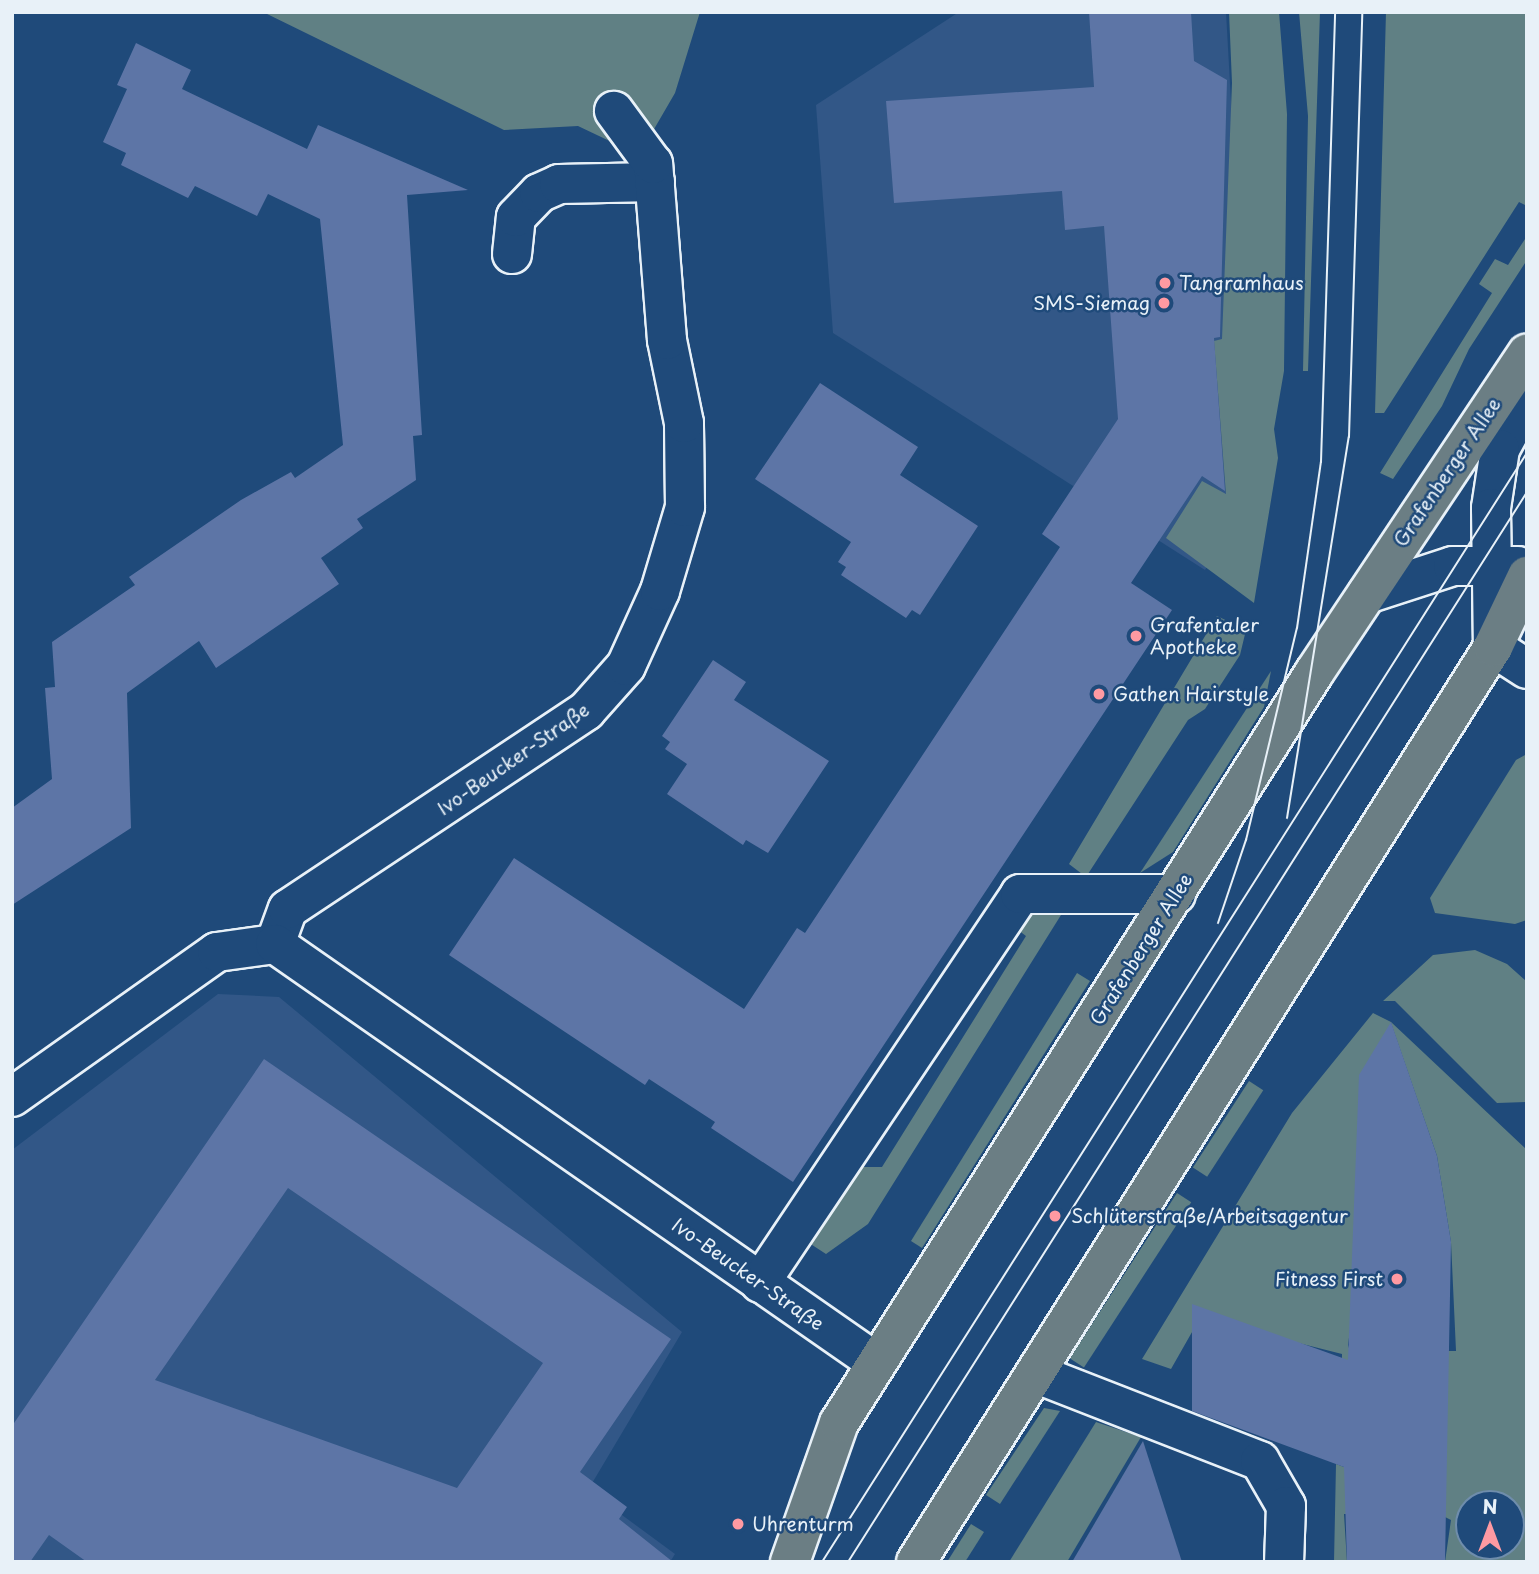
<!DOCTYPE html>
<html>
<head>
<meta charset="utf-8">
<style>
	body { margin:0 }
	#map { position:relative; width:1539px; height:1574px; overflow:hidden; background:#1f4a7a; font-family:"Playpen Sans",sans-serif }
	div>[style] { position:absolute }
	[style*='--x'] { left:calc(var(--x)*1px); top:calc(var(--y)*1px); width:calc(var(--w)*1px); rotate:calc(var(--a)*1deg) }
	.built>* { inset:0; background:#325787 }
	.green>* { inset:0; background:#608084; transform-origin:0 0 }
	.building>* { inset:0; background:#5d75a6 }
	.roads { filter:drop-shadow(2px 0 #e8f1f8) drop-shadow(-2px 0 #e8f1f8) drop-shadow(0 2px #e8f1f8) drop-shadow(0 -2px #e8f1f8) }
	.minor>* { height:38px; margin:-19px; padding:0 19px; transform-origin:19px; border-radius:19px; background:#1f4a7a }
	.major>* { height:38px; margin:-19px; padding:0 19px; transform-origin:19px; border-radius:19px; background:#6b7e84 }
	.tram>* { height:2px; margin:-1px; padding:0 1px; transform-origin:1px; border-radius:1px; background:#e8f1f8 }
	.dots>* { width:19px; height:19px; translate:-50% -50%; box-sizing:border-box; border:4px solid #1f4a7a; border-radius:50% }
	span { translate:-50% -50%; white-space:nowrap; text-align:center; line-height:1.15; -webkit-text-stroke:5px #1f4a7a; paint-order:stroke }
	.poi-label { font-size:19px; color:#e8f1f8 }
	.left { translate:0 -50%; text-align:left }
	.right { translate:-100% -50%; text-align:right }
	.street-label { font-size:19px; color:#e8f1f8 }
	.frame { position:absolute; inset:0; border:14px solid #e8f1f8; pointer-events:none }
	.north { position:absolute; left:1455px; top:1490px; width:70px; height:70px; box-sizing:border-box; background:#1f4a7a; border:2px solid #6f8dac; border-radius:50%; rotate:0deg; font-size:19px; font-weight:700; line-height:28px; text-align:center; color:#e8f1f8 }
	.north::after { content:''; display:block; margin:auto; width:24px; height:32px; background:#ff9aa2; clip-path:polygon(50% 0,100% 100%,50% 72%,0 100%) }
</style>
</head>
<body>
<div id="map">
	<div class="built">
		<div style="clip-path:polygon(959px 12px,1226px 12px,1253px 495px,1205px 570px,833px 333px,816px 105px)"></div>
		<div style="clip-path:polygon(218px 994px,279px 997px,682px 1332px,588px 1490px,675px 1554px,670px 1562px,12px 1562px,12px 1150px)"></div>
	</div>
	<div class="green">
		<div style="clip-path:polygon(263px 12px,700px 12px,675px 93px,639px 155px,578px 126px,504px 130px)"></div>
		<div style="clip-path:polygon(1229px 12px,1279px 12px,1287px 114px,1284px 371px,1274px 429px,1278px 458px,1254px 603px,1166px 538px,1202px 481px,1226px 494px,1214px 341px,1222px 339px,1232px 83px)"></div>
		<div style="clip-path:polygon(1299px 12px,1320px 12px,1308px 371px,1303px 371px,1308px 116px)"></div>
		<div style="clip-path:polygon(1386px 12px,1527px 12px,1527px 206px,1519px 202px,1384px 413px,1375px 413px)"></div>
		<div style="clip-path:polygon(1527px 236px,1527px 260px,1469px 349px,1442px 406px,1393px 479px,1380px 473px,1492px 293px,1479px 284px,1495px 259px,1508px 265px)"></div>
		<div style="clip-path:polygon(1217px 616px,1246px 630px,1240px 655px,1205px 709px,1188px 720px,1086px 877px,1069px 864px)"></div>
		<div style="clip-path:polygon(1271px 671px,1264px 707px,1173px 852px,1140px 873px)"></div>
		<div style="clip-path:polygon(1527px 754px,1527px 920px,1515px 924px,1435px 913px,1430px 898px,1516px 760px)"></div>
		<div style="clip-path:polygon(1027px 914px,1061px 915px,868px 1224px,826px 1254px,806px 1241px,854px 1167px,882px 1167px,1026px 936px,1014px 927px)"></div>
		<div style="clip-path:polygon(1475px 950px,1507px 964px,1527px 982px,1527px 1102px,1497px 1103px,1395px 1001px,1383px 1001px,1433px 955px)"></div>
		<div style="clip-path:polygon(1077px 973px,1090px 981px,922px 1248px,911px 1241px)"></div>
		<div style="clip-path:polygon(evenodd,1373px 1013px,1391px 1022px,1527px 1150px,1527px 1562px,1445px 1562px,1451px 1520px,1443px 1516px,1448px 1351px,1456px 1351px,1451px 1242px,1437px 1156px,1391px 1023px,1348px 1345px,1354px 1365px,1342px 1365px,1342px 1354px,1200px 1318px,1171px 1369px,1142px 1359px,1292px 1113px,1373px 1013px,1469px 1504px,1511px 1504px,1511px 1546px,1469px 1546px,1469px 1504px)"></div>
		<div style="left:1249px;top:1081px;width:17px;height:103px;rotate:33deg"></div>
		<div style="left:1177px;top:1193px;width:17px;height:197px;rotate:33deg"></div>
		<div style="clip-path:polygon(1044px 1408px,1060px 1411px,1000px 1504px,986px 1495px)"></div>
		<div style="clip-path:polygon(1096px 1422px,1141px 1437px,1067px 1562px,1009px 1562px)"></div>
		<div style="clip-path:polygon(1336px 1464px,1352px 1470px,1352px 1514px,1344px 1514px,1347px 1562px,1334px 1562px)"></div>
		<div style="clip-path:polygon(971px 1524px,984px 1532px,965px 1562px,947px 1562px)"></div>
	</div>
	<div class="building">
		<div style="clip-path:polygon(1089px 12px,1191px 12px,1194px 61px,1227px 80px,1220px 337px,1214px 338px,1225px 491px,1202px 476px,1131px 583px,1172px 610px,793px 1182px,711px 1128px,715px 1122px,649px 1079px,645px 1085px,449px 955px,514px 858px,744px 1009px,797px 928px,805px 933px,1060px 547px,1042px 534px,1118px 419px,1104px 226px,1065px 230px,1062px 191px,894px 203px,886px 101px,1094px 87px)"></div>
		<div style="clip-path:polygon(136px 43px,191px 70px,182px 89px,307px 149px,318px 125px,468px 190px,407px 195px,422px 435px,413px 436px,416px 480px,357px 519px,363px 528px,321px 558px,339px 584px,216px 668px,199px 641px,127px 693px,131px 828px,12px 905px,12px 808px,52px 779px,45px 688px,55px 687px,52px 642px,135px 585px,129px 577px,241px 500px,291px 472px,295px 478px,343px 445px,320px 219px,268px 194px,257px 216px,195px 186px,188px 198px,121px 165px,126px 153px,103px 142px,127px 89px,117px 85px)"></div>
		<div style="clip-path:polygon(820px 383px,918px 447px,900px 475px,978px 526px,920px 615px,912px 610px,906px 618px,841px 575px,846px 567px,838px 562px,851px 542px,755px 479px)"></div>
		<div style="clip-path:polygon(713px 660px,746px 682px,734px 700px,829px 761px,768px 853px,746px 840px,743px 845px,667px 794px,687px 764px,665px 749px,670px 742px,662px 736px)"></div>
		<div style="clip-path:polygon(1391px 1022px,1437px 1156px,1451px 1242px,1445px 1562px,1347px 1562px,1344px 1467px,1192px 1411px,1192px 1304px,1348px 1360px,1359px 1075px)"></div>
		<div style="clip-path:polygon(evenodd,264px 1059px,671px 1339px,580px 1472px,627px 1507px,619px 1519px,673px 1562px,87px 1562px,49px 1535px,30px 1562px,12px 1562px,12px 1426px,264px 1059px,288px 1188px,543px 1363px,457px 1488px,155px 1380px,288px 1188px)"></div>
		<div style="clip-path:polygon(1143px 1441px,1182px 1562px,1072px 1562px)"></div>
	</div>
	<div class="roads">
		<div class="minor">
			<div style="--x:512;--y:254;--w:37;--a:-84"></div>
			<div style="--x:516;--y:217;--w:33;--a:-46"></div>
			<div style="--x:539;--y:193;--w:22;--a:-24"></div>
			<div style="--x:559;--y:184;--w:96;--a:-1.2"></div>
			<div style="--x:1527;--y:400;--w:56;--a:118.9"></div>
			<div style="--x:1500;--y:449;--w:60;--a:98.7"></div>
			<div style="--x:1491;--y:508;--w:139;--a:89.2"></div>
			<div style="--x:1493;--y:647;--w:40;--a:32.9"></div>
			<div style="--x:1367;--y:594;--w:90;--a:-18"></div>
			<div style="--x:1453;--y:566;--w:65;--a:0"></div>
			<div style="--x:275;--y:944;--w:37;--a:-70"></div>
			<div style="--x:288;--y:909;--w:358;--a:-33.6"></div>
			<div style="--x:586;--y:711;--w:60;--a:-48.4"></div>
			<div style="--x:626;--y:666;--w:82;--a:-65.6"></div>
			<div style="--x:660;--y:591;--w:88;--a:-73.4"></div>
			<div style="--x:685;--y:507;--w:84;--a:-90.7"></div>
			<div style="--x:684;--y:423;--w:85;--a:-101.6"></div>
			<div style="--x:667;--y:340;--w:177;--a:-94.5"></div>
			<div style="--x:653;--y:164;--w:66;--a:-126.3"></div>
			<div style="--x:12;--y:1097;--w:251;--a:-35.3"></div>
			<div style="--x:217;--y:952;--w:59;--a:-7.9"></div>
			<div style="--x:275;--y:944;--w:733;--a:34.84"></div>
			<div style="--x:760;--y:1283;--w:468;--a:-56.2"></div>
			<div style="--x:1020;--y:894;--w:156;--a:0"></div>
			<div style="--x:1037;--y:1374;--w:239;--a:21.3"></div>
			<div style="--x:1260;--y:1461;--w:52;--a:60"></div>
			<div style="--x:1286;--y:1506;--w:56;--a:92"></div>
		</div>
		<div class="major">
			<div style="--x:790;--y:1562;--w:147;--a:-70.6"></div>
			<div style="--x:839;--y:1423;--w:888;--a:-57.65"></div>
			<div style="--x:1314;--y:673;--w:384;--a:-56.3"></div>
			<div style="--x:916;--y:1562;--w:1082;--a:-57.76"></div>
			<div style="--x:1493;--y:647;--w:79;--a:-64.4"></div>
		</div>
	</div>
	<div class="tram">
		<div style="--x:1287;--y:818;--w:386;--a:-80.8"></div>
		<div style="--x:1349;--y:437;--w:425;--a:-88.2"></div>
		<div style="--x:1218;--y:923;--w:88;--a:-71.4"></div>
		<div style="--x:1246;--y:840;--w:218;--a:-76.5"></div>
		<div style="--x:1297;--y:628;--w:168;--a:-81.8"></div>
		<div style="--x:1321;--y:462;--w:450;--a:-88.2"></div>
		<div style="--x:822;--y:1562;--w:1314;--a:-57.56"></div>
		<div style="--x:848;--y:1562;--w:1267;--a:-57.6"></div>
	</div>
	<div class="dots">
		<div style="left:1165px;top:283px;background:#ff9aa2"></div>
		<div style="left:1164px;top:303px;background:#ff9aa2"></div>
		<div style="left:1136px;top:636px;background:#ff9aa2"></div>
		<div style="left:1099px;top:694px;background:#ff9aa2"></div>
		<div style="left:1055px;top:1216px;background:#ff9aa2"></div>
		<div style="left:1397px;top:1279px;background:#ff9aa2"></div>
		<div style="left:738px;top:1524px;background:#ff9aa2"></div>
	</div>
	<div class="poi-label">
		<span class="left" style="left:1179px;top:283px">Tangramhaus</span>
		<span class="right" style="left:1150px;top:303px">SMS-Siemag</span>
		<span class="left" style="left:1150px;top:636px">Grafentaler<br>Apotheke</span>
		<span class="left" style="left:1113px;top:694px">Gathen Hairstyle</span>
		<span class="left" style="left:1071px;top:1216px">Schlüterstraße/Arbeitsagentur</span>
		<span class="right" style="left:1383px;top:1279px">Fitness First</span>
		<span class="left" style="left:752px;top:1524px">Uhrenturm</span>
	</div>
	<div class="street-label">
		<span style="left:1447px;top:472px;rotate:-56deg">Grafenberger Allee</span>
		<span style="left:513px;top:759px;rotate:-35deg">Ivo-Beucker-Straße</span>
		<span style="left:1141px;top:949px;rotate:-58deg">Grafenberger Allee</span>
		<span style="left:748px;top:1274px;rotate:35deg">Ivo-Beucker-Straße</span>
	</div>
	<div class="frame"></div>
	<div class="north">N</div>
</div>
</body>
</html>
